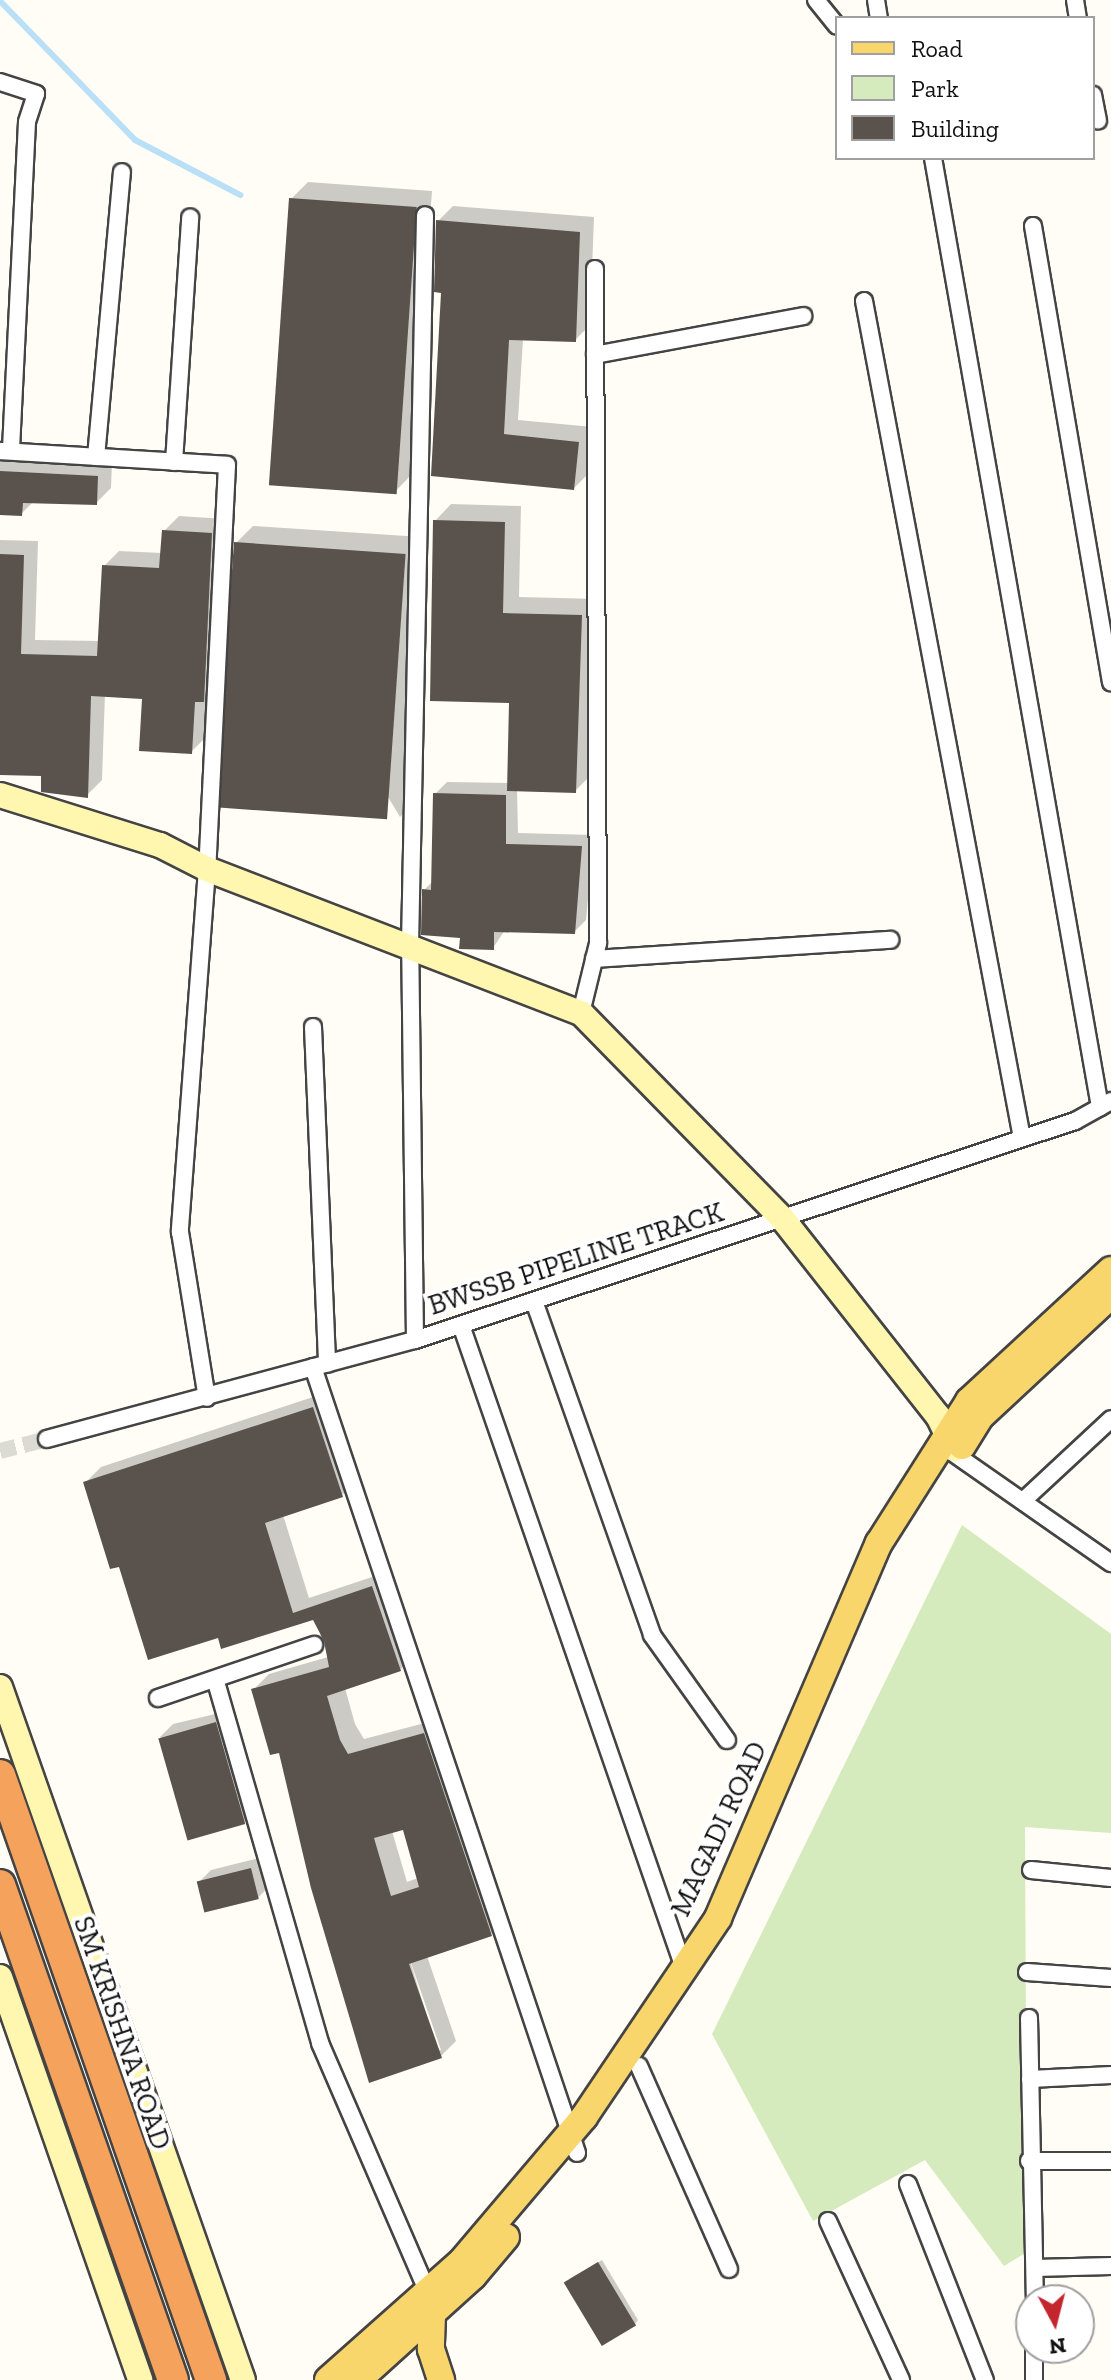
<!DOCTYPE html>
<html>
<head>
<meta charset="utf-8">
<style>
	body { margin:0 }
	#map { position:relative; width:1111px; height:2380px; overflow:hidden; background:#fffdf5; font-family:"Zilla Slab",serif }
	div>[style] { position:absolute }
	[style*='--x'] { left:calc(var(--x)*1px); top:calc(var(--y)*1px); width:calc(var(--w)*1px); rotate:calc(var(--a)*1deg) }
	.green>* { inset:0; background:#d5ebbd }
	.shadow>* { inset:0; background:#0003 }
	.stream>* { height:6px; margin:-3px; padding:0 3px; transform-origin:3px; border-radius:3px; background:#b9e0f7 }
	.building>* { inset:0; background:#5a524d; transform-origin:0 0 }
	.street-tunnel>* { height:16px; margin-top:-8px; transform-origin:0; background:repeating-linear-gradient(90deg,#dbdad3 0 16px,transparent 0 24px) }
	.roads { filter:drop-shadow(2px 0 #444) drop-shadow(-2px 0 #444) drop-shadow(0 2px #444) drop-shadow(0 -2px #444) }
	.street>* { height:16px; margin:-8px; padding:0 8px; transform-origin:8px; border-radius:8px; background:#fff }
	.secondary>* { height:24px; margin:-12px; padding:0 12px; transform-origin:12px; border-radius:12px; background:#fff6b0 }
	.primary>* { height:26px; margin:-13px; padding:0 13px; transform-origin:13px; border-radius:13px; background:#f9d66b }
	.highway>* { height:30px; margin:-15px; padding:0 15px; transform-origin:15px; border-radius:15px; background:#f5a25d }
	span { translate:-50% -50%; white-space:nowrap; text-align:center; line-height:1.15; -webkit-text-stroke:8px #fff; paint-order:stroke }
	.street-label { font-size:28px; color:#111 }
	.legend { position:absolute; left:835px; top:16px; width:260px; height:144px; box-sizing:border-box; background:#fff; border:2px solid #a0a0a0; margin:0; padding:10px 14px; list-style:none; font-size:24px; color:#111 }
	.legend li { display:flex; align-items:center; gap:16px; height:40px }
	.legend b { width:40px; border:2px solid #a0a0a0 }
	.north { position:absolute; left:1015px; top:2284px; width:80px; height:80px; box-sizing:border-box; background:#fff; border:2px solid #a0a0a0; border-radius:50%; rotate:173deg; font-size:22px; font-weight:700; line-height:32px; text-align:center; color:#111 }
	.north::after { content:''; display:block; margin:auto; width:28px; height:36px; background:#c4262e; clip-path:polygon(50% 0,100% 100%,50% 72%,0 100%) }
</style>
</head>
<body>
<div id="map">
	<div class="green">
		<div style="clip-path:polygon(962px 1525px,1111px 1634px,1111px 1833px,1025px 1827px,1027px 2252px,1004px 2266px,925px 2160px,813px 2221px,712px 2034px)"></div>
	</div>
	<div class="shadow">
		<div style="clip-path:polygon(308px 182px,432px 191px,411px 475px,395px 492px,291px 199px)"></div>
		<div style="clip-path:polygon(453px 206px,594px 217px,590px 325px,575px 340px,523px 339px,518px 420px,593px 427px,589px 473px,574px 488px,433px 474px,444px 291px,438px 221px)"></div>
		<div style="clip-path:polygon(0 458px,112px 462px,111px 488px,96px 503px,34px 501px,21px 514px,0 513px)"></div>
		<div style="clip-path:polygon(451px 504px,521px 506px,519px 597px,598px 599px,592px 774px,575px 791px,517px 789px,518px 833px,594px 835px,586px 920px,574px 932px,505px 930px,493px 948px,462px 936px,424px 890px,433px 881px,435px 794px,447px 782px,509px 783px,511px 701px,435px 521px)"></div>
		<div style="clip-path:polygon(179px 516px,226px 519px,206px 737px,191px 752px,144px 697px,105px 694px,102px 780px,87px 795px,43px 774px,0 773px,0 540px,38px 541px,35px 640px,100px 641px,104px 566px,119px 551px,162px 553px,164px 531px)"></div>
		<div style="clip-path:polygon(253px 526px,422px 537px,416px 801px,400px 817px,236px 543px)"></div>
		<div style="clip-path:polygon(evenodd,328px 1392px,358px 1479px,342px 1495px,283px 1515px,309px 1598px,387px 1572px,416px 1654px,400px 1670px,345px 1688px,355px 1724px,364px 1739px,440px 1719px,507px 1918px,491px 1934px,427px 1956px,456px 2041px,440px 2057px,370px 2080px,313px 1888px,281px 1750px,271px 1753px,253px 1690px,269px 1674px,328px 1657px,315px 1618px,223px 1646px,219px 1635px,149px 1657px,120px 1564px,112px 1567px,85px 1483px,101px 1467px,328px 1392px,404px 1828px,418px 1878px,407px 1882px,392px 1831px,404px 1828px,328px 1392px,408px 1954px,441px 2050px,437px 2050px,408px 1954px)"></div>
		<div style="clip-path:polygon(228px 1711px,257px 1810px,244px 1822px,160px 1737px,173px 1724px)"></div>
		<div style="clip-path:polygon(263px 1857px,270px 1885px,258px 1898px,199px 1882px,211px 1870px)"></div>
		<div style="clip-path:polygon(602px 2260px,638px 2320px,635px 2324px,569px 2279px)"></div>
	</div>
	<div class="stream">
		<div style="--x:0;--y:1;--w:194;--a:45.8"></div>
		<div style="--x:135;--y:140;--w:119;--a:27.6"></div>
	</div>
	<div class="building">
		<div style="left:289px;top:198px;width:128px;height:288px;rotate:4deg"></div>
		<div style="clip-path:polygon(436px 220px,580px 232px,576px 342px,509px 340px,504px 434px,579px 442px,574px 490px,431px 476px,441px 293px,434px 292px)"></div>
		<div style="clip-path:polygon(0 471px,98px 476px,97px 505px,23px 503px,22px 516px,0 515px)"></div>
		<div style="clip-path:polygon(433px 520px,505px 522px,503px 613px,582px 615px,576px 793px,507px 791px,509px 703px,430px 701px)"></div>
		<div style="clip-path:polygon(162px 530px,212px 533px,204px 702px,195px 702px,192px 754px,139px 751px,142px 699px,91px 696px,88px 798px,41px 792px,41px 776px,0 775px,0 554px,24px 555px,21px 654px,97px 656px,102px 565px,159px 568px)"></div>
		<div style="left:234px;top:542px;width:172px;height:266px;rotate:4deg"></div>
		<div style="clip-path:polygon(433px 793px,506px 795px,506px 844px,582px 846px,575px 934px,494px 932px,494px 950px,459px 949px,460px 938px,421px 935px,422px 889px,431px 890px)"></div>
		<div style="clip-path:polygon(evenodd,313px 1407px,343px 1497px,265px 1523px,293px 1613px,372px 1586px,401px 1671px,327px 1696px,340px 1740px,348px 1754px,424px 1733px,492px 1936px,409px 1964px,442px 2058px,369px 2083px,311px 1888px,279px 1753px,270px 1755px,251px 1689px,329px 1667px,324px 1641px,313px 1620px,221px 1649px,218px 1638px,148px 1660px,119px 1567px,110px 1569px,83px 1482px,313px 1407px,403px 1830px,419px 1887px,391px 1896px,374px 1838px,403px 1830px)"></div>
		<div style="left:216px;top:1722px;width:106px;height:60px;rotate:74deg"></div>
		<div style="left:251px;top:1868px;width:32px;height:56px;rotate:76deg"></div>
		<div style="left:598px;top:2262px;width:74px;height:40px;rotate:59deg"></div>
	</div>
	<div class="street-tunnel">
		<div style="--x:0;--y:1451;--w:49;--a:-14.3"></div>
	</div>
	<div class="roads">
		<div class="street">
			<div style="--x:816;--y:0;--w:33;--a:51"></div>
			<div style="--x:876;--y:0;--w:18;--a:81"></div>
			<div style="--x:1075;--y:0;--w:18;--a:81"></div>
			<div style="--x:0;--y:82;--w:38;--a:18"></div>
			<div style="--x:36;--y:94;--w:29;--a:108"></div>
			<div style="--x:27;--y:122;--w:329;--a:92.8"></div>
			<div style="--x:1093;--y:95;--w:26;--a:79"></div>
			<div style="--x:933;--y:158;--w:964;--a:80.02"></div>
			<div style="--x:1033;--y:226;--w:463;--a:80.3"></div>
			<div style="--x:864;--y:301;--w:852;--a:79.31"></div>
			<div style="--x:595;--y:355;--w:212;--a:-10.6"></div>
			<div style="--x:0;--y:451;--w:227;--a:3.5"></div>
			<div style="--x:227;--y:465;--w:404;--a:92.8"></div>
			<div style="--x:207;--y:869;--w:364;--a:94.3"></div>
			<div style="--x:180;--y:1232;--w:168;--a:80.8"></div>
			<div style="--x:96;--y:457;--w:286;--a:-84.8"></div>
			<div style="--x:174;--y:462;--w:245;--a:-86.2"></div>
			<div style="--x:594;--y:959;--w:297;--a:-3.7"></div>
			<div style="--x:581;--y:1013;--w:72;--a:-76.3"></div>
			<div style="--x:598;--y:943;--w:674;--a:-90.26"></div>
			<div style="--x:313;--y:1027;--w:337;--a:87.6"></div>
			<div style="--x:534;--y:1301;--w:354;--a:70.5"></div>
			<div style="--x:652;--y:1635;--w:129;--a:54.5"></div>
			<div style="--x:461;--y:1325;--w:681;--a:70.87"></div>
			<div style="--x:415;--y:1340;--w:395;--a:-90.7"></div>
			<div style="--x:410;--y:945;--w:730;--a:-88.82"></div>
			<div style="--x:313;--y:1367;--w:829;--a:71.43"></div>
			<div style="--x:47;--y:1439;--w:381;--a:-15.1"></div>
			<div style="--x:415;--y:1340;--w:695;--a:-18.36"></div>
			<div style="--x:1075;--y:1121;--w:41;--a:-29.1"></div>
			<div style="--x:956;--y:1455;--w:189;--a:34.9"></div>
			<div style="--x:1025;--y:1499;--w:117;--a:-42.9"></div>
			<div style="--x:216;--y:1682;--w:376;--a:73.9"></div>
			<div style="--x:320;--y:2043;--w:271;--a:66.6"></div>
			<div style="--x:158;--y:1698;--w:165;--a:-18.8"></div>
			<div style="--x:1031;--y:1870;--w:80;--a:5.7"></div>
			<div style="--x:1027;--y:1972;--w:84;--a:4.1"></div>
			<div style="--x:1029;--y:2018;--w:282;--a:88.8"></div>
			<div style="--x:639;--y:2066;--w:222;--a:66.1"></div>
			<div style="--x:1030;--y:2079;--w:81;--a:-2.8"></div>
			<div style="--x:1029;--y:2161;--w:82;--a:0"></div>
			<div style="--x:908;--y:2184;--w:211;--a:68.6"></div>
			<div style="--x:828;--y:2221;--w:175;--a:65.3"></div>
			<div style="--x:1035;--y:2268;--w:76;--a:-1.5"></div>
			<div style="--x:1034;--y:2380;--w:32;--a:-90"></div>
		</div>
		<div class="secondary">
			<div style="--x:0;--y:795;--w:168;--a:17.4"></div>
			<div style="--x:160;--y:845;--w:53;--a:27.1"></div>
			<div style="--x:207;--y:869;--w:401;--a:21.1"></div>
			<div style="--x:581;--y:1013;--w:287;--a:45.6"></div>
			<div style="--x:782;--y:1218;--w:252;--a:51.8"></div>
			<div style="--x:938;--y:1416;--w:37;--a:64"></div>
			<div style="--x:0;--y:1687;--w:734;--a:70.68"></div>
			<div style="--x:0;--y:1977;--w:427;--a:70.8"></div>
		</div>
		<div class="primary">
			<div style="--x:962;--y:1446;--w:36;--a:-58"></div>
			<div style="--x:981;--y:1416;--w:178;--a:-42.9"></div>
			<div style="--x:432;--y:2315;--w:34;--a:92"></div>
			<div style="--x:431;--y:2349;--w:33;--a:72"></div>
			<div style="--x:328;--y:2380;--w:179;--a:-41.6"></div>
			<div style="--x:462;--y:2261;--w:189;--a:-49.7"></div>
			<div style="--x:584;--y:2117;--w:240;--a:-56"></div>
			<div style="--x:718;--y:1918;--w:408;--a:-66.8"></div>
			<div style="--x:879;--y:1543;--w:168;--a:-57.6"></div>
			<div style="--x:969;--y:1401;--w:193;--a:-42.7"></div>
			<div style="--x:358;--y:2380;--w:155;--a:-42.1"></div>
			<div style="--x:473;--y:2276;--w:51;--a:-49.8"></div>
		</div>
		<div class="highway">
			<div style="--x:0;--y:1775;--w:641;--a:70.77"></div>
			<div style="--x:0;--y:1885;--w:524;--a:70.74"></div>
		</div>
	</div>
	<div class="street-label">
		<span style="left:576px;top:1259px;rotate:-18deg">BWSSB PIPELINE TRACK</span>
		<span style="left:719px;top:1829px;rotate:-65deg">MAGADI ROAD</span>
		<span style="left:122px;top:2033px;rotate:71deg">SM KRISHNA ROAD</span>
	</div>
	<ul class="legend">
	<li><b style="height:10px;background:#f9d66b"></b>Road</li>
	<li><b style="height:22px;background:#d5ebbd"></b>Park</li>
	<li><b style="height:22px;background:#5a524d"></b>Building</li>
	</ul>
	<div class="north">N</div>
</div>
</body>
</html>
